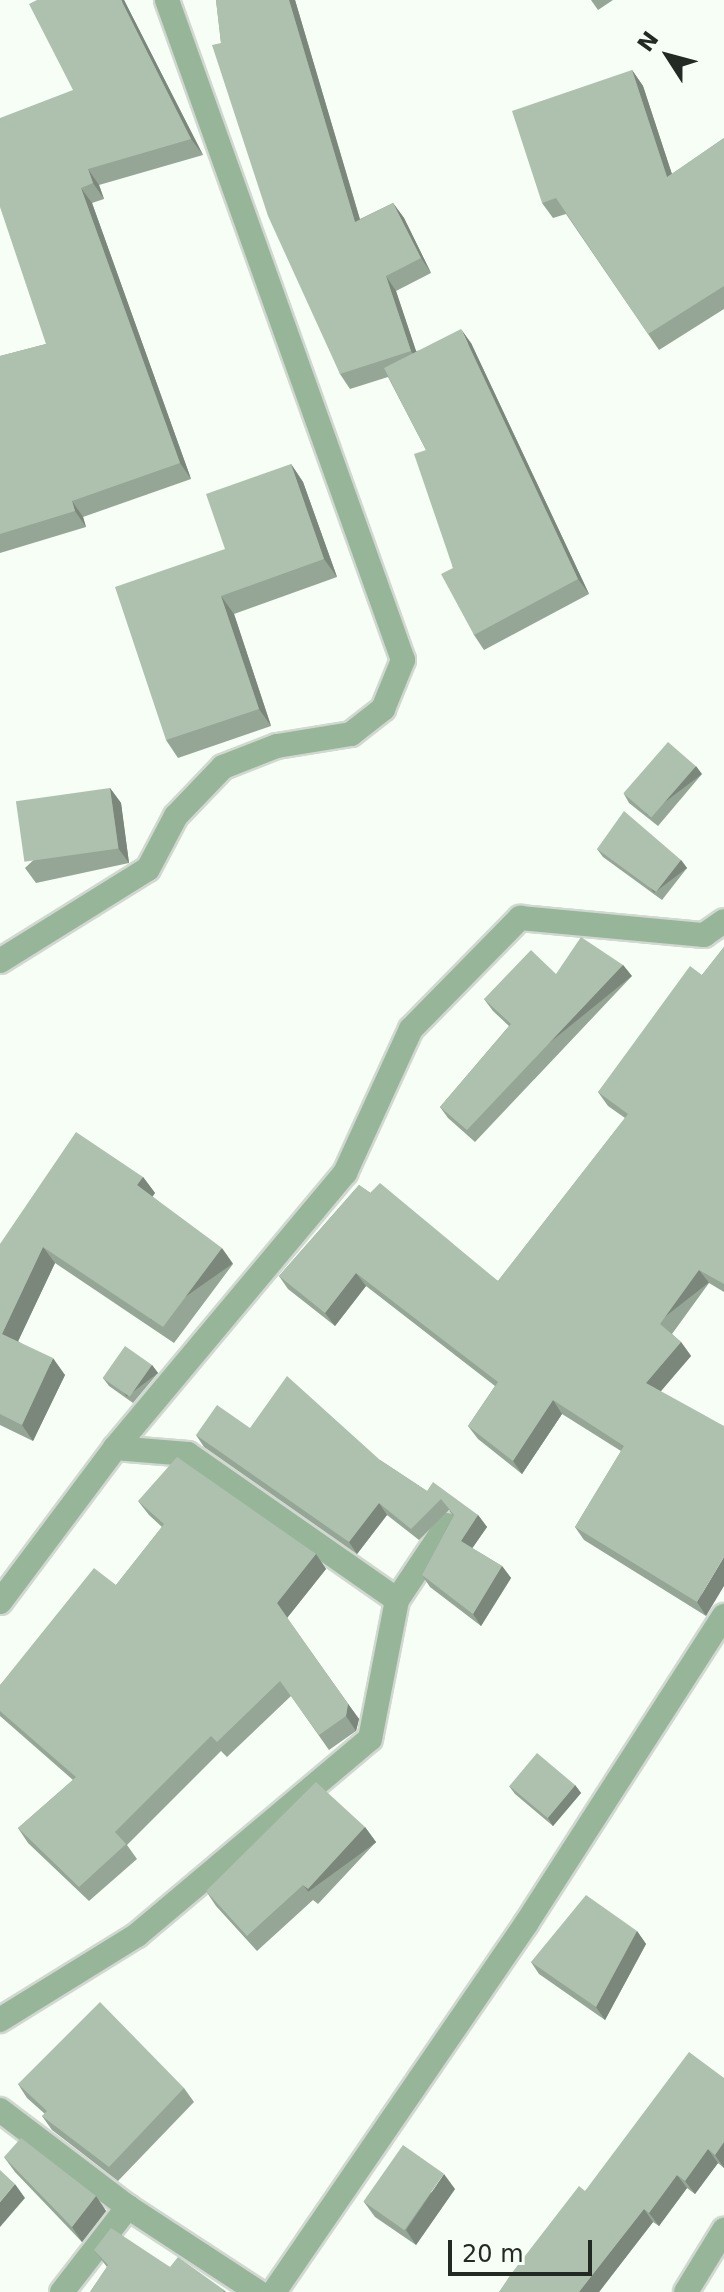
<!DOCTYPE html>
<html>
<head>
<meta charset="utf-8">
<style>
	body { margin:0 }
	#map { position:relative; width:724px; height:2292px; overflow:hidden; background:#f6fef6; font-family:"DejaVu Sans",sans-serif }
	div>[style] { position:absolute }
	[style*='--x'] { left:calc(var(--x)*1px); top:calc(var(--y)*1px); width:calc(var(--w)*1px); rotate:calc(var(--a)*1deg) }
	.roads { filter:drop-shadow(2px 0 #d0d8d0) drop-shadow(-2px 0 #d0d8d0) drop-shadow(0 2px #d0d8d0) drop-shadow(0 -2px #d0d8d0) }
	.minor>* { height:24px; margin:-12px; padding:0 12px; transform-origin:12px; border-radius:12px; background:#97b599 }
	.wall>* { inset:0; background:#96a696 }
	.shaded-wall>* { inset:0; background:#7a877a; transform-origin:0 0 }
	.building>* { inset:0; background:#aec1af; transform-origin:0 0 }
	span { translate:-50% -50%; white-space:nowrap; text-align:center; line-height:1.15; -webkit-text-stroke:6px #f6fef6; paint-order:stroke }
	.north { position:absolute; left:628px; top:16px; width:80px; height:80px; -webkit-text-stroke:6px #f6fef6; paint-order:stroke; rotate:306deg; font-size:22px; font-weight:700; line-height:32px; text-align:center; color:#222a23 }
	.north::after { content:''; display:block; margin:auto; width:28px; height:36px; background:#222a23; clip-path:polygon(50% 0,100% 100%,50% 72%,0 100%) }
	.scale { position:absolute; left:448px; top:2240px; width:144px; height:36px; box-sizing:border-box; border:4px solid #222a23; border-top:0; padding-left:10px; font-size:24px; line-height:28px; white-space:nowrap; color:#222a23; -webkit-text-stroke:6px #f6fef6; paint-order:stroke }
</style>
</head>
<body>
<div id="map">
	<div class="roads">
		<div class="minor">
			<div style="--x:0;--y:961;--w:174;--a:-31.9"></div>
			<div style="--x:148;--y:869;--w:60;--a:-62.2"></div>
			<div style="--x:176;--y:816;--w:68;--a:-46.2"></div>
			<div style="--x:223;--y:767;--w:58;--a:-21.3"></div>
			<div style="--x:277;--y:746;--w:75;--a:-9.2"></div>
			<div style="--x:351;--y:734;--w:41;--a:-38"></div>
			<div style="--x:383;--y:709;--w:53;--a:-67.8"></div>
			<div style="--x:403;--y:660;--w:701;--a:-109.68"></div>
			<div style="--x:115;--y:1448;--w:73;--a:4.7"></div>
			<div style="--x:188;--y:1454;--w:255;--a:34.9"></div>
			<div style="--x:0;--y:1602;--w:192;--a:-53.2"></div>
			<div style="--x:115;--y:1448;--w:359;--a:-50.1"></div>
			<div style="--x:345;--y:1173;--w:158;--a:-65.4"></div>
			<div style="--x:411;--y:1029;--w:156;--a:-45.5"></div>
			<div style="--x:520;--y:918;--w:185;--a:5.3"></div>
			<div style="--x:704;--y:935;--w:24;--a:-35"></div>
			<div style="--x:0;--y:2020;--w:161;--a:-31.8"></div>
			<div style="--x:137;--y:1935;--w:304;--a:-40.1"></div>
			<div style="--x:370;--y:1739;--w:142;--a:-79"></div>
			<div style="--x:397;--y:1600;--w:90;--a:-56.3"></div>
			<div style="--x:0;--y:2110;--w:161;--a:37.2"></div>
			<div style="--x:128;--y:2207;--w:155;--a:33.2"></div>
			<div style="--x:62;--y:2292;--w:108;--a:-52.2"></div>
			<div style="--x:274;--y:2292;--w:446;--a:-55.6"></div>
			<div style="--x:526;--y:1924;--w:366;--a:-57.3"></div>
			<div style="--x:686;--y:2292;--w:73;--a:-58.5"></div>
		</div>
	</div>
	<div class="wall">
		<div style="clip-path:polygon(124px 0,203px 155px,99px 185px,104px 199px,92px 203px,191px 479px,83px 517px,86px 527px,0 553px,0 356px,46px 344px,73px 90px)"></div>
		<div style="clip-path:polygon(216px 0,295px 0,360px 219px,393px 203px,404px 218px,431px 273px,396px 291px,416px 351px,471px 343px,589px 594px,484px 650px,474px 635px,453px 568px,426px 450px,388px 377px,350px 389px,340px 374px,221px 43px)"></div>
		<div style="clip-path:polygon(591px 0,613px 0,598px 10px)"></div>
		<div style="clip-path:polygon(632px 70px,643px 86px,672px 174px,724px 138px,724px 309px,659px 350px,566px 214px,553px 218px,542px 203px)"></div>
		<div style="clip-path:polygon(291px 464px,303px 482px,337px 577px,234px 614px,271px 726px,178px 758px,166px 740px,225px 549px)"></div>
		<div style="clip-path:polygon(702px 774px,658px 826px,629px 803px,624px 794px)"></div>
		<div style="clip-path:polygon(110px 788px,121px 803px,129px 863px,36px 883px,25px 868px)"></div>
		<div style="clip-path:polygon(597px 849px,681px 860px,687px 868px,662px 900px,603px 857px)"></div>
		<div style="clip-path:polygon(724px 947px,724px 1292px,709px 1283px,672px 1334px,681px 1342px,691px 1356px,660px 1391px,706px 1616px,584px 1540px,575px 1527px,621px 1451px,562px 1414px,522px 1474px,478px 1439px,468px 1426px,495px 1386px,366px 1286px,335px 1326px,288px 1289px,279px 1276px,359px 1185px,498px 1281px,625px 1118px,608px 1106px,598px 1092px,702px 975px)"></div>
		<div style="clip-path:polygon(623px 965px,632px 976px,475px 1142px,448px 1118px,440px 1107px,509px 1026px,493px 1011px,484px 999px,556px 974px)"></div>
		<div style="clip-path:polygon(143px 1177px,155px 1193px,152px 1196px,233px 1264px,174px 1343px,55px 1263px,18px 1341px,65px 1375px,33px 1441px,0 1425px,0 1244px)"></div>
		<div style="clip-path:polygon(152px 1365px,158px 1373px,133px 1403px,109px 1386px,103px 1378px)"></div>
		<div style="clip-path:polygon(250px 1428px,380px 1460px,427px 1491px,478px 1515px,487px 1527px,472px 1548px,502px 1566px,511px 1578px,481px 1626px,430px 1587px,422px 1575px,453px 1516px,449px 1510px,419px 1540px,387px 1515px,357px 1554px,204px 1447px,196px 1435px)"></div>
		<div style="clip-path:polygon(138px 1501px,316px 1554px,326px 1569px,287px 1618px,359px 1719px,356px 1731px,329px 1750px,291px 1696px,227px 1757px,221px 1751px,127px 1845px,137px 1859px,89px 1901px,28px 1843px,18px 1828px,73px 1780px,0 1716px,0 1685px,116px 1585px,162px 1527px,149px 1515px)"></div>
		<div style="clip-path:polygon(575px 1785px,581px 1793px,553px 1826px,515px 1794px,509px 1786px)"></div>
		<div style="clip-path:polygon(365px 1827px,376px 1842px,318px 1904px,313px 1900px,257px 1951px,216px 1906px,206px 1891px)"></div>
		<div style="clip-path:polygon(637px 1931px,646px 1944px,605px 2020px,539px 1974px,531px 1962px)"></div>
		<div style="clip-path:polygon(724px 2078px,724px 2168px,718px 2163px,695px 2194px,687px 2188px,659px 2226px,653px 2222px,599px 2292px,499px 2292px,585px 2191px)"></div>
		<div style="clip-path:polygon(18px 2084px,184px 2088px,194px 2102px,118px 2181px,52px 2130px,42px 2116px,45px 2114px,27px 2098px)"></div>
		<div style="clip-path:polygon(4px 2157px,96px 2196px,106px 2211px,82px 2242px,15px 2172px)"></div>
		<div style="clip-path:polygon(455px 2189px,416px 2245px,375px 2217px,364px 2202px)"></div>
		<div style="clip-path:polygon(94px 2250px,170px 2267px,224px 2290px,226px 2292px,90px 2292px,107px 2267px)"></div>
	</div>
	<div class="shaded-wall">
		<div style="clip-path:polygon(121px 0,124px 0,203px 155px,191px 139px)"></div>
		<div style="clip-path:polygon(289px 0,295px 0,365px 237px,355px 222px)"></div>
		<div style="clip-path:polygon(632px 70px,643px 86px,678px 193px,667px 177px)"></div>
		<div style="clip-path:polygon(88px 169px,99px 185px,104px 199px,93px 183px)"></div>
		<div style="clip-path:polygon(81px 188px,92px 203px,191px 479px,180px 463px)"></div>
		<div style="clip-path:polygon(393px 203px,404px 218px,431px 273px,421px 258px)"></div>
		<div style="clip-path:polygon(386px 276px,396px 291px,421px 366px,411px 351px)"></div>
		<div style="clip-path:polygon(461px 329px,471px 343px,589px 594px,578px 579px)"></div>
		<div style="clip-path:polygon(291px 464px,303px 482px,337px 577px,324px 559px)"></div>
		<div style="clip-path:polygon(72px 501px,83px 517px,86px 527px,75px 511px)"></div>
		<div style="clip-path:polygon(221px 596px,234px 614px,271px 726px,259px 709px)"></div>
		<div style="left:696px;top:766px;width:10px;height:68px;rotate:53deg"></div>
		<div style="clip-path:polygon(110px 788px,121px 803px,129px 863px,118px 848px)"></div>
		<div style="left:681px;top:860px;width:10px;height:41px;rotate:53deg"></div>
		<div style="left:623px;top:965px;width:14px;height:227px;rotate:51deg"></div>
		<div style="clip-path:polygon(143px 1177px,155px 1193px,149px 1202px,137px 1185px)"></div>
		<div style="clip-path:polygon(43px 1247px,55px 1263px,14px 1350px,2px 1334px)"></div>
		<div style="left:222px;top:1248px;width:19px;height:99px;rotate:55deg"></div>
		<div style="left:699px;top:1270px;width:16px;height:67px;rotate:52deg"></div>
		<div style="clip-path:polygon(356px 1273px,366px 1286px,335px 1326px,325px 1313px)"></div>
		<div style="clip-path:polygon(681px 1342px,691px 1356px,656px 1397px,646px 1383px)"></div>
		<div style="clip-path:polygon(53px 1358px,65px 1375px,33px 1441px,22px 1425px)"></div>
		<div style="left:152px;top:1365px;width:10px;height:39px;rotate:53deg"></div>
		<div style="clip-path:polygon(553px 1400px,562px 1414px,522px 1474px,513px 1461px)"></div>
		<div style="clip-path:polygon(379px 1503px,387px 1515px,357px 1554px,349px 1542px)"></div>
		<div style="clip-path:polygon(478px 1515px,487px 1527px,469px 1553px,461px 1541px)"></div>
		<div style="clip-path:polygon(316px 1554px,326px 1569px,287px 1618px,277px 1603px)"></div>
		<div style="clip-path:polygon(724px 1557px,724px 1586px,706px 1616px,697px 1602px)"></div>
		<div style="clip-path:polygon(502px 1566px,511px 1578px,481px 1626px,473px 1614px)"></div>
		<div style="clip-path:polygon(348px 1704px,359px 1719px,356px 1731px,346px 1716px)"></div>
		<div style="clip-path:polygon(575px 1785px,581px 1793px,553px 1826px,548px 1818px)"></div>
		<div style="left:365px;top:1827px;width:19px;height:84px;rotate:54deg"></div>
		<div style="clip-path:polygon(637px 1931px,646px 1944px,605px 2020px,596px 2007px)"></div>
		<div style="clip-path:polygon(724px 2142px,724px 2168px,715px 2155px)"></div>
		<div style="clip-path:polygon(708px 2149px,718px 2163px,695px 2194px,685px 2181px)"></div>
		<div style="clip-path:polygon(444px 2174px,455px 2189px,416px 2245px,406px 2230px)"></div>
		<div style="clip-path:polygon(677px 2175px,687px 2188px,659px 2226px,649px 2213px)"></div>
		<div style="clip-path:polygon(15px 2184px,25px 2198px,0 2227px,0 2202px)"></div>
		<div style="clip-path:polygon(96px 2196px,106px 2211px,82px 2242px,72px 2227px)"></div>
		<div style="clip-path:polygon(644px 2209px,653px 2222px,599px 2292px,579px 2292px)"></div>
	</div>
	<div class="building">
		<div style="clip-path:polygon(37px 0,121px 0,191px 139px,88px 169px,93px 183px,81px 188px,180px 463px,72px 501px,75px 511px,0 534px,0 356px,46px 344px,0 207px,0 118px,73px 90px,29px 4px)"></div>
		<div style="clip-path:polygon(216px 0,289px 0,355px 222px,393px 203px,421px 258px,386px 276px,411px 351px,340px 374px,268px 216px,212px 45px,221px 43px)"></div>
		<div style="clip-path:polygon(632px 70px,667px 177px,724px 138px,724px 286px,648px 334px,556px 198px,542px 203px,512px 111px)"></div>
		<div style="clip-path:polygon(461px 329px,578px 579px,474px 635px,441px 574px,453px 568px,414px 454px,426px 450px,384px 368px)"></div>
		<div style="clip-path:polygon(291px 464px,324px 559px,221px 596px,259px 709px,166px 740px,115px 587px,225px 549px,206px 494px)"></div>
		<div style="left:668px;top:742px;width:37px;height:68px;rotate:41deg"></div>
		<div style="left:110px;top:788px;width:61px;height:95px;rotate:82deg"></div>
		<div style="clip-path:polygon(624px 811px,681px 860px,656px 892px,597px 849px)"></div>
		<div style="clip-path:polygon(581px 937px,623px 965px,467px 1130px,440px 1107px,511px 1024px,484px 999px,531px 950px,556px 974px)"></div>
		<div style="clip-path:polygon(724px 947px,724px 1284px,699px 1270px,660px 1324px,681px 1342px,646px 1383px,724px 1426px,724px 1557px,697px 1602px,575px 1527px,624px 1446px,553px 1400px,513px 1461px,468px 1426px,498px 1382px,356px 1273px,325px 1313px,279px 1276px,359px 1185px,370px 1193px,380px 1183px,498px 1281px,628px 1114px,598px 1092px,690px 966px,702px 975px)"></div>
		<div style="clip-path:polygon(76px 1132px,143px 1177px,137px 1185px,222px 1248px,163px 1327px,43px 1247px,2px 1334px,53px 1358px,22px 1425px,0 1414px,0 1244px)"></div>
		<div style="left:125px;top:1346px;width:33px;height:39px;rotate:35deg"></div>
		<div style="clip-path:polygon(287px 1376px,380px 1460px,427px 1491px,433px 1482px,478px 1515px,461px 1541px,502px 1566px,473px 1614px,422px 1575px,454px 1515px,441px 1499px,411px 1529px,379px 1503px,349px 1542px,196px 1435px,217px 1405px,250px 1428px)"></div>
		<div style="clip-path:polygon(177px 1457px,316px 1554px,277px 1603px,348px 1704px,346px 1716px,319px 1735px,280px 1681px,217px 1742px,211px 1736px,115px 1832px,126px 1844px,79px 1887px,18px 1828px,76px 1777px,0 1711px,0 1685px,94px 1568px,116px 1585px,164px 1524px,138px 1501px)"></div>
		<div style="left:537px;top:1753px;width:50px;height:43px;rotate:40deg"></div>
		<div style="clip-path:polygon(316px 1782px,365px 1827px,308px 1889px,303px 1885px,247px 1936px,206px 1891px)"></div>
		<div style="clip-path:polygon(586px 1895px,637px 1931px,596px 2007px,531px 1962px)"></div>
		<div style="clip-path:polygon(100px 2002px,184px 2088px,109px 2167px,42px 2116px,47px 2111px,18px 2084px)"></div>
		<div style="clip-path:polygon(689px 2052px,724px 2078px,724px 2142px,715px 2155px,708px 2149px,685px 2181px,677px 2175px,649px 2213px,644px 2209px,579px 2292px,499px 2292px,511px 2274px,579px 2186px,585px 2191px)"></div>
		<div style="clip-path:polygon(21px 2138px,96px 2196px,72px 2227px,4px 2157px)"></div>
		<div style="left:403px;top:2145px;width:50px;height:69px;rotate:35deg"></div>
		<div style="clip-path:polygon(0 2170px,15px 2184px,0 2202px)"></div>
		<div style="clip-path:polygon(111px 2228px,170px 2267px,178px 2257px,224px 2290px,223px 2292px,90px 2292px,108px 2265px,94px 2250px)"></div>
	</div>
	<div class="north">N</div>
	<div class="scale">20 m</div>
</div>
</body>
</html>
